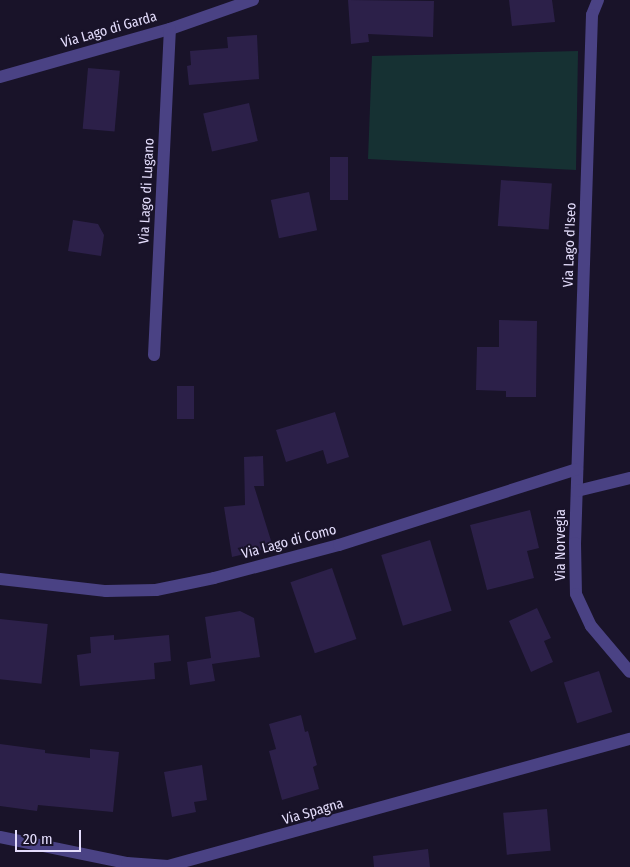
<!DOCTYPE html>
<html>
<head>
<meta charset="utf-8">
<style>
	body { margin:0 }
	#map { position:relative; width:630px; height:867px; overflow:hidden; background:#191329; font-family:"Fira Sans Condensed",sans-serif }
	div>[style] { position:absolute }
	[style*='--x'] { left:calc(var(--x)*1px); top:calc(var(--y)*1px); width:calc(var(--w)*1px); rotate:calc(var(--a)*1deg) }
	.green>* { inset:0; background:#163133 }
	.building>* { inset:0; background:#2c2049; transform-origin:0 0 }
	.minor>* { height:12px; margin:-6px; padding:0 6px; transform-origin:6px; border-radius:6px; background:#4a4284 }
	span { translate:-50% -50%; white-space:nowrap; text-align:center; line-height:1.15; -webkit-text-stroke:4px #191329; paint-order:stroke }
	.street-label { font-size:14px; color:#e4ddfc }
	.scale { position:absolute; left:15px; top:830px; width:66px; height:22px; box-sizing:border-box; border:2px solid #e4ddfc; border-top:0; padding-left:6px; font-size:15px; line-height:18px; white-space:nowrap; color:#e4ddfc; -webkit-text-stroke:4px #191329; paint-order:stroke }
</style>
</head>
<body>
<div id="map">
	<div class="green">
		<div style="clip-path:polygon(578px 51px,576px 170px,368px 159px,372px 56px)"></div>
	</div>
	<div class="building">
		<div style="clip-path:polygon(348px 0,434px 1px,433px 37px,368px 34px,369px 42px,351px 44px)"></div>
		<div style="clip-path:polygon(509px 0,552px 0,555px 22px,512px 26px)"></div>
		<div style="clip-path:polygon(257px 35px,259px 79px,189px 85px,187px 66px,191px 65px,190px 51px,228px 48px,227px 37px)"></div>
		<div style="left:88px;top:68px;width:32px;height:61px;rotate:5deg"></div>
		<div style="left:249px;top:103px;width:39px;height:47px;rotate:77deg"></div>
		<div style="left:330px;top:157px;width:18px;height:43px"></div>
		<div style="left:501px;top:180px;width:51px;height:46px;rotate:4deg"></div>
		<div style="left:309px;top:192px;width:39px;height:39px;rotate:78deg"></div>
		<div style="clip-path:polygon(73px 220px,98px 224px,104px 235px,101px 256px,68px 251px)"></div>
		<div style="clip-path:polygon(499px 320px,537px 321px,536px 397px,506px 397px,506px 391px,476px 390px,477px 347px,499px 347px)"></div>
		<div style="left:177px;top:386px;width:17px;height:33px"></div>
		<div style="clip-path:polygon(335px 412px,349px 457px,327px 464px,323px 450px,286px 462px,276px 430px)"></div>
		<div style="clip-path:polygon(263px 456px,264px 486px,254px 486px,273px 547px,232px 557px,224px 507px,245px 505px,244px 457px)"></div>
		<div style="clip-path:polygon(530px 510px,539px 548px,527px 551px,534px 578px,487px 590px,470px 525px)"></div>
		<div style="left:430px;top:540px;width:74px;height:51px;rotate:73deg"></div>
		<div style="left:332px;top:568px;width:75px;height:44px;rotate:71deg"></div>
		<div style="clip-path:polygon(537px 608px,551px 638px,544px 641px,553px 662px,531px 672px,509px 621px)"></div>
		<div style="clip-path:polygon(240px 611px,254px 618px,260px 657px,212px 664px,215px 681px,190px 685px,187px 662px,211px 658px,205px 617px)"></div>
		<div style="left:0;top:619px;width:48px;height:60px;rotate:6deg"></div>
		<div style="clip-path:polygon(114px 635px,114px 640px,169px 635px,171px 661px,154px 663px,155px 679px,80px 686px,77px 655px,91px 653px,90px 637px)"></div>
		<div style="left:599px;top:671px;width:43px;height:37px;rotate:72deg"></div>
		<div style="clip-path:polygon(301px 715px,305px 732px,308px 731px,317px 765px,313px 767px,319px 789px,282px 800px,269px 751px,276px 749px,269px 724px)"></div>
		<div style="clip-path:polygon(0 744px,45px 750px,45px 753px,90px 758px,90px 749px,119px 752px,113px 812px,38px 805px,37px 811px,0 806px)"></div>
		<div style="clip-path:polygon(202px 765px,207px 800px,194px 802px,196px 812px,172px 817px,164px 772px)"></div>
		<div style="left:547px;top:809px;width:42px;height:44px;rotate:85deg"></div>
		<div style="clip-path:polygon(428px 849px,430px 867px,374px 867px,373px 856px)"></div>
	</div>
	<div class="minor">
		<div style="--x:598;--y:0;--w:16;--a:112"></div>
		<div style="--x:592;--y:15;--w:528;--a:91.84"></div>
		<div style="--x:575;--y:543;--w:51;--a:88.9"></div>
		<div style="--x:576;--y:594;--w:35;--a:65"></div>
		<div style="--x:591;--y:626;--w:60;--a:49.7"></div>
		<div style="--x:0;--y:77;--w:177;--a:-15.8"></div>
		<div style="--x:170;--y:29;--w:88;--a:-19.3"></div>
		<div style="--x:154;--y:355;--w:326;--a:-87.2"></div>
		<div style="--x:577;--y:491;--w:55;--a:-13.8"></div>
		<div style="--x:0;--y:579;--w:107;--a:6.5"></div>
		<div style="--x:106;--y:591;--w:50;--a:-1.1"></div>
		<div style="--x:156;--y:590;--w:59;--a:-11.7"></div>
		<div style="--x:214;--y:578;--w:129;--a:-14.8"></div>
		<div style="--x:339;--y:545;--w:250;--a:-17.7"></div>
		<div style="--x:0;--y:837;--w:130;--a:11.6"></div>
		<div style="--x:127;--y:863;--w:41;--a:4.2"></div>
		<div style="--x:168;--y:866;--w:479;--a:-15.4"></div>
	</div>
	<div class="street-label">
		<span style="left:109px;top:30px;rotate:-16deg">Via Lago di Garda</span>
		<span style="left:147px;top:191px;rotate:-87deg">Via Lago di Lugano</span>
		<span style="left:570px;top:245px;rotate:-88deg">Via Lago d'Iseo</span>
		<span style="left:289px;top:542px;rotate:-15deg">Via Lago di Como</span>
		<span style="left:561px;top:545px;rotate:-90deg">Via Norvegia</span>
		<span style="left:313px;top:812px;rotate:-16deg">Via Spagna</span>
	</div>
	<div class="scale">20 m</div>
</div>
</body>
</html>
